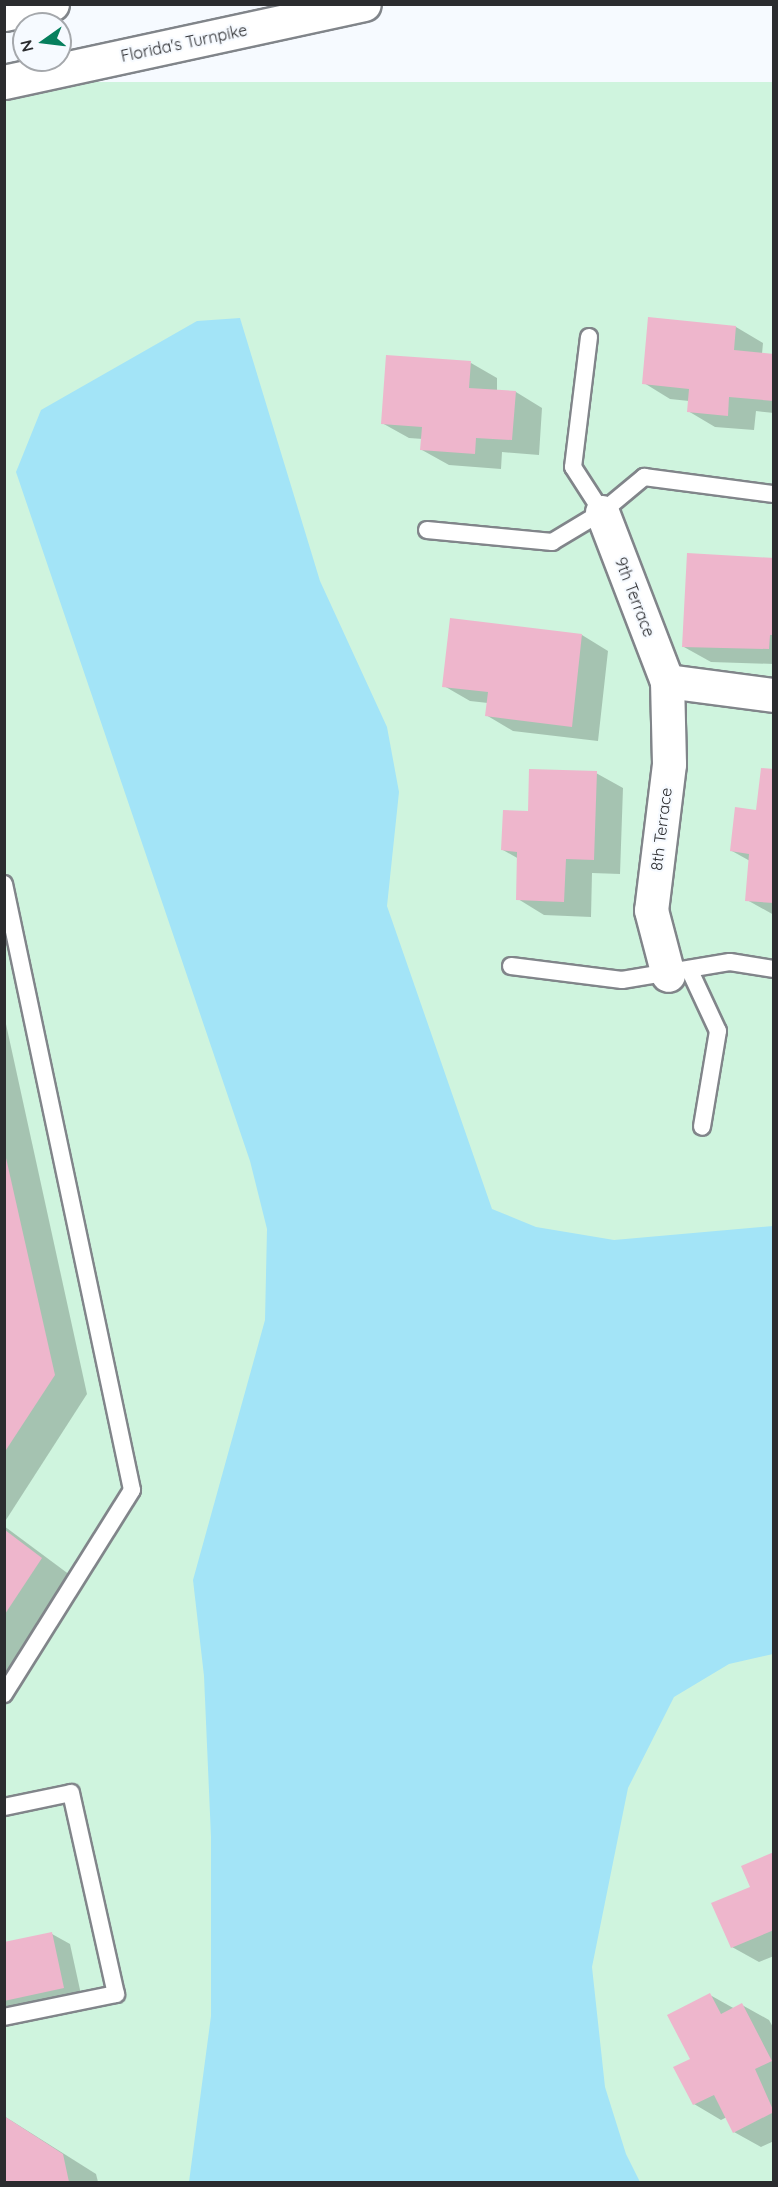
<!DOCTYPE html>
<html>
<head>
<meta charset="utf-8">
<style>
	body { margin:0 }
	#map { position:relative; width:778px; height:2187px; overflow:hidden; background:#f6faff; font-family:Quicksand,sans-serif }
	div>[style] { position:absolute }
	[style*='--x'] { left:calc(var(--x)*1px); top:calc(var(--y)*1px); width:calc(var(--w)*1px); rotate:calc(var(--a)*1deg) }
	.green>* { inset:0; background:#cff4de; transform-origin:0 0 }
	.water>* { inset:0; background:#a3e4f7 }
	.shadow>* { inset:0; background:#0003 }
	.building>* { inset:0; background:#eeb6cc }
	.roads { filter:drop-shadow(2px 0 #81858a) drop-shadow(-2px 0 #81858a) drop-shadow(0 2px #81858a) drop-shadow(0 -2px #81858a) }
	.lane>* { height:16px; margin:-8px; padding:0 8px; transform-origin:8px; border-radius:8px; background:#fff }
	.street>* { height:33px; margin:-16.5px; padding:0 16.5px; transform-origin:16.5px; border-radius:16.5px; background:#fff }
	.highway>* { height:33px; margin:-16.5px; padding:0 16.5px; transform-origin:16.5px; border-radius:16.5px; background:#fff }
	span { translate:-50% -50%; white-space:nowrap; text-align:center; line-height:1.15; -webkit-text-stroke:4.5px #f6faff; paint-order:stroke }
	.street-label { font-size:16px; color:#2b2c2f }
	.frame { position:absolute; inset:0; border:6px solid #2b2c2f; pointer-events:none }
	.north { position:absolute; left:12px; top:12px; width:60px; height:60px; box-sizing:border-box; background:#f6faff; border:2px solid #a5a8ac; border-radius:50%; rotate:256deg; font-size:16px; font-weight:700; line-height:24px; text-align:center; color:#2b2c2f }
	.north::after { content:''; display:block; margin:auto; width:21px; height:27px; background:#067f5d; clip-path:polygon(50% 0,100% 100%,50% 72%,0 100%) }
</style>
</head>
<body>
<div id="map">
	<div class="green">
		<div style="left:773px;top:82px;width:2100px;height:787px;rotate:90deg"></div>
	</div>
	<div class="water">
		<div style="clip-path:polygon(240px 318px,320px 581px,387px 727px,399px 792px,387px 906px,492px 1209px,536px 1227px,614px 1240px,773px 1226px,773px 1654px,729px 1664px,674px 1697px,628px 1788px,592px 1967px,605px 2087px,626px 2154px,640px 2182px,189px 2182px,211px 2016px,211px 1837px,204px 1676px,193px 1580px,265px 1320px,267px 1229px,250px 1161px,16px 472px,41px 410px,197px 321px)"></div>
	</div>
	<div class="shadow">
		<div style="clip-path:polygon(650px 319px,736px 327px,763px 343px,762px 354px,774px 355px,774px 413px,756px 411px,754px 430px,715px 427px,688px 411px,689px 401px,670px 399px,644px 383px)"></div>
		<div style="clip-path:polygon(471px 363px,497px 378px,497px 391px,516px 392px,542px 408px,539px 455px,502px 452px,501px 469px,449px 465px,422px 450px,423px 439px,409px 438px,382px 423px)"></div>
		<div style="clip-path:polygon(774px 560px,774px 664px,711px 662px,684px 647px)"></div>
		<div style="clip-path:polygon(582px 635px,608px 651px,598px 741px,513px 731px,486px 715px,488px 703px,470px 701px,444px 686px)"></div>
		<div style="clip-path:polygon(774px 771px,774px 915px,747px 900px,750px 861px,732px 851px,758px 811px)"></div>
		<div style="clip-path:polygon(596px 773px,623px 788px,620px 874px,592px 873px,591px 917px,544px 915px,518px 899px,519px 859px,503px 850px,529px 813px)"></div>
		<div style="clip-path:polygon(4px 1015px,87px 1394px,4px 1523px)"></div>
		<div style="clip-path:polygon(4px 1526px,74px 1578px,4px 1682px)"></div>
		<div style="clip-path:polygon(774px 1854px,774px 1956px,759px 1962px,732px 1947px)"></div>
		<div style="clip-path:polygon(52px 1934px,70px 1944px,82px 1999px,4px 2012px,4px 1943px)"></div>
		<div style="clip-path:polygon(710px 1995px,735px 2009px,742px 2005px,769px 2020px,774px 2029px,774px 2141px,761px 2147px,734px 2132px,727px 2117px,721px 2120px,694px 2104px,692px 2060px)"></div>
		<div style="clip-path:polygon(4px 2116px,96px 2174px,98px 2182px,4px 2182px)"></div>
	</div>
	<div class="building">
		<div style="clip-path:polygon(648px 317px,736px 326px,734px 350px,774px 354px,774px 401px,729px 397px,728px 416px,687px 412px,689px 389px,642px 384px)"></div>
		<div style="clip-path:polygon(386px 355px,471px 361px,469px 388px,516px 391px,512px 440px,476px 438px,475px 454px,420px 450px,422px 427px,381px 424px)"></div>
		<div style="clip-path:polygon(687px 553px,774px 558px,774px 635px,770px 635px,769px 649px,682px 647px)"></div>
		<div style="clip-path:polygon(450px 618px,582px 634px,572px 727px,485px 716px,488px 692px,442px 687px)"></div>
		<div style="clip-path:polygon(761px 768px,774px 769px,774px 903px,745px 901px,749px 854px,730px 851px,735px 807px,756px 810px)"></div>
		<div style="clip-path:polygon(529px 769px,597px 771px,594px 860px,566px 859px,564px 902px,516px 900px,517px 852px,501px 850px,503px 810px,528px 811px)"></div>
		<div style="clip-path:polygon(4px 1149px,55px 1375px,4px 1453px)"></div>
		<div style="clip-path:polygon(5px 1530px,42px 1558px,5px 1614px)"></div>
		<div style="clip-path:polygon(774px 1852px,774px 1930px,731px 1948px,711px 1903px,750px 1887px,741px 1866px)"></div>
		<div style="clip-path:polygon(52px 1932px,64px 1988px,4px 2001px,4px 1942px)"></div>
		<div style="clip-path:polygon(710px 1993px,721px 2014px,742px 2003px,772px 2061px,755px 2069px,774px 2112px,733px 2133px,714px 2095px,693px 2105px,673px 2067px,690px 2059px,667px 2015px)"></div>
		<div style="clip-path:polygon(4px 2116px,63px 2154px,69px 2182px,4px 2182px)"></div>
	</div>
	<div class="roads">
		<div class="lane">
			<div style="--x:589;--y:337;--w:131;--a:97"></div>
			<div style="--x:573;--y:467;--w:54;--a:57.2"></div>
			<div style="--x:427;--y:530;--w:126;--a:5.5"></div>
			<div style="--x:552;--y:542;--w:58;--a:-31"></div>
			<div style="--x:602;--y:512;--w:55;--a:-39.8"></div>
			<div style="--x:644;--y:477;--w:131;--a:7.5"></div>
			<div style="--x:4;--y:884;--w:619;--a:78.07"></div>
			<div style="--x:132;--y:1490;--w:241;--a:122.1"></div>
			<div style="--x:511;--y:966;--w:112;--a:7.2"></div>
			<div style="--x:622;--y:980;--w:109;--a:-9.5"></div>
			<div style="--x:730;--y:962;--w:45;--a:9"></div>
			<div style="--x:690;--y:971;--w:66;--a:65"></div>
			<div style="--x:718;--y:1031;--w:97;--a:99.5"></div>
			<div style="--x:4;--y:1807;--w:68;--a:-11.8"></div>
			<div style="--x:71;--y:1793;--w:206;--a:77.4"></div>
			<div style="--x:116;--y:1994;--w:114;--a:168.4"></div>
		</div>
		<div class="street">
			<div style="--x:602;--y:512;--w:181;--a:69"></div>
			<div style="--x:667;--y:681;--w:83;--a:88.6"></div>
			<div style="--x:669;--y:764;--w:147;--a:97"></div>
			<div style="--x:651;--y:910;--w:67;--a:75.3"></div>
			<div style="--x:667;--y:681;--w:108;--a:7.5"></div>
		</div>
		<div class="highway">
			<div style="--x:4;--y:14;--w:49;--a:-11.8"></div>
			<div style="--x:4;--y:82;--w:368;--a:-12.2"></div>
		</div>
	</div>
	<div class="street-label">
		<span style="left:184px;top:43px;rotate:-12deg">Florida's Turnpike</span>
		<span style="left:635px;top:597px;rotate:69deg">9th Terrace</span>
		<span style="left:661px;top:829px;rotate:-83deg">8th Terrace</span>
	</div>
	<div class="frame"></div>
	<div class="north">N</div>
</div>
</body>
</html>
